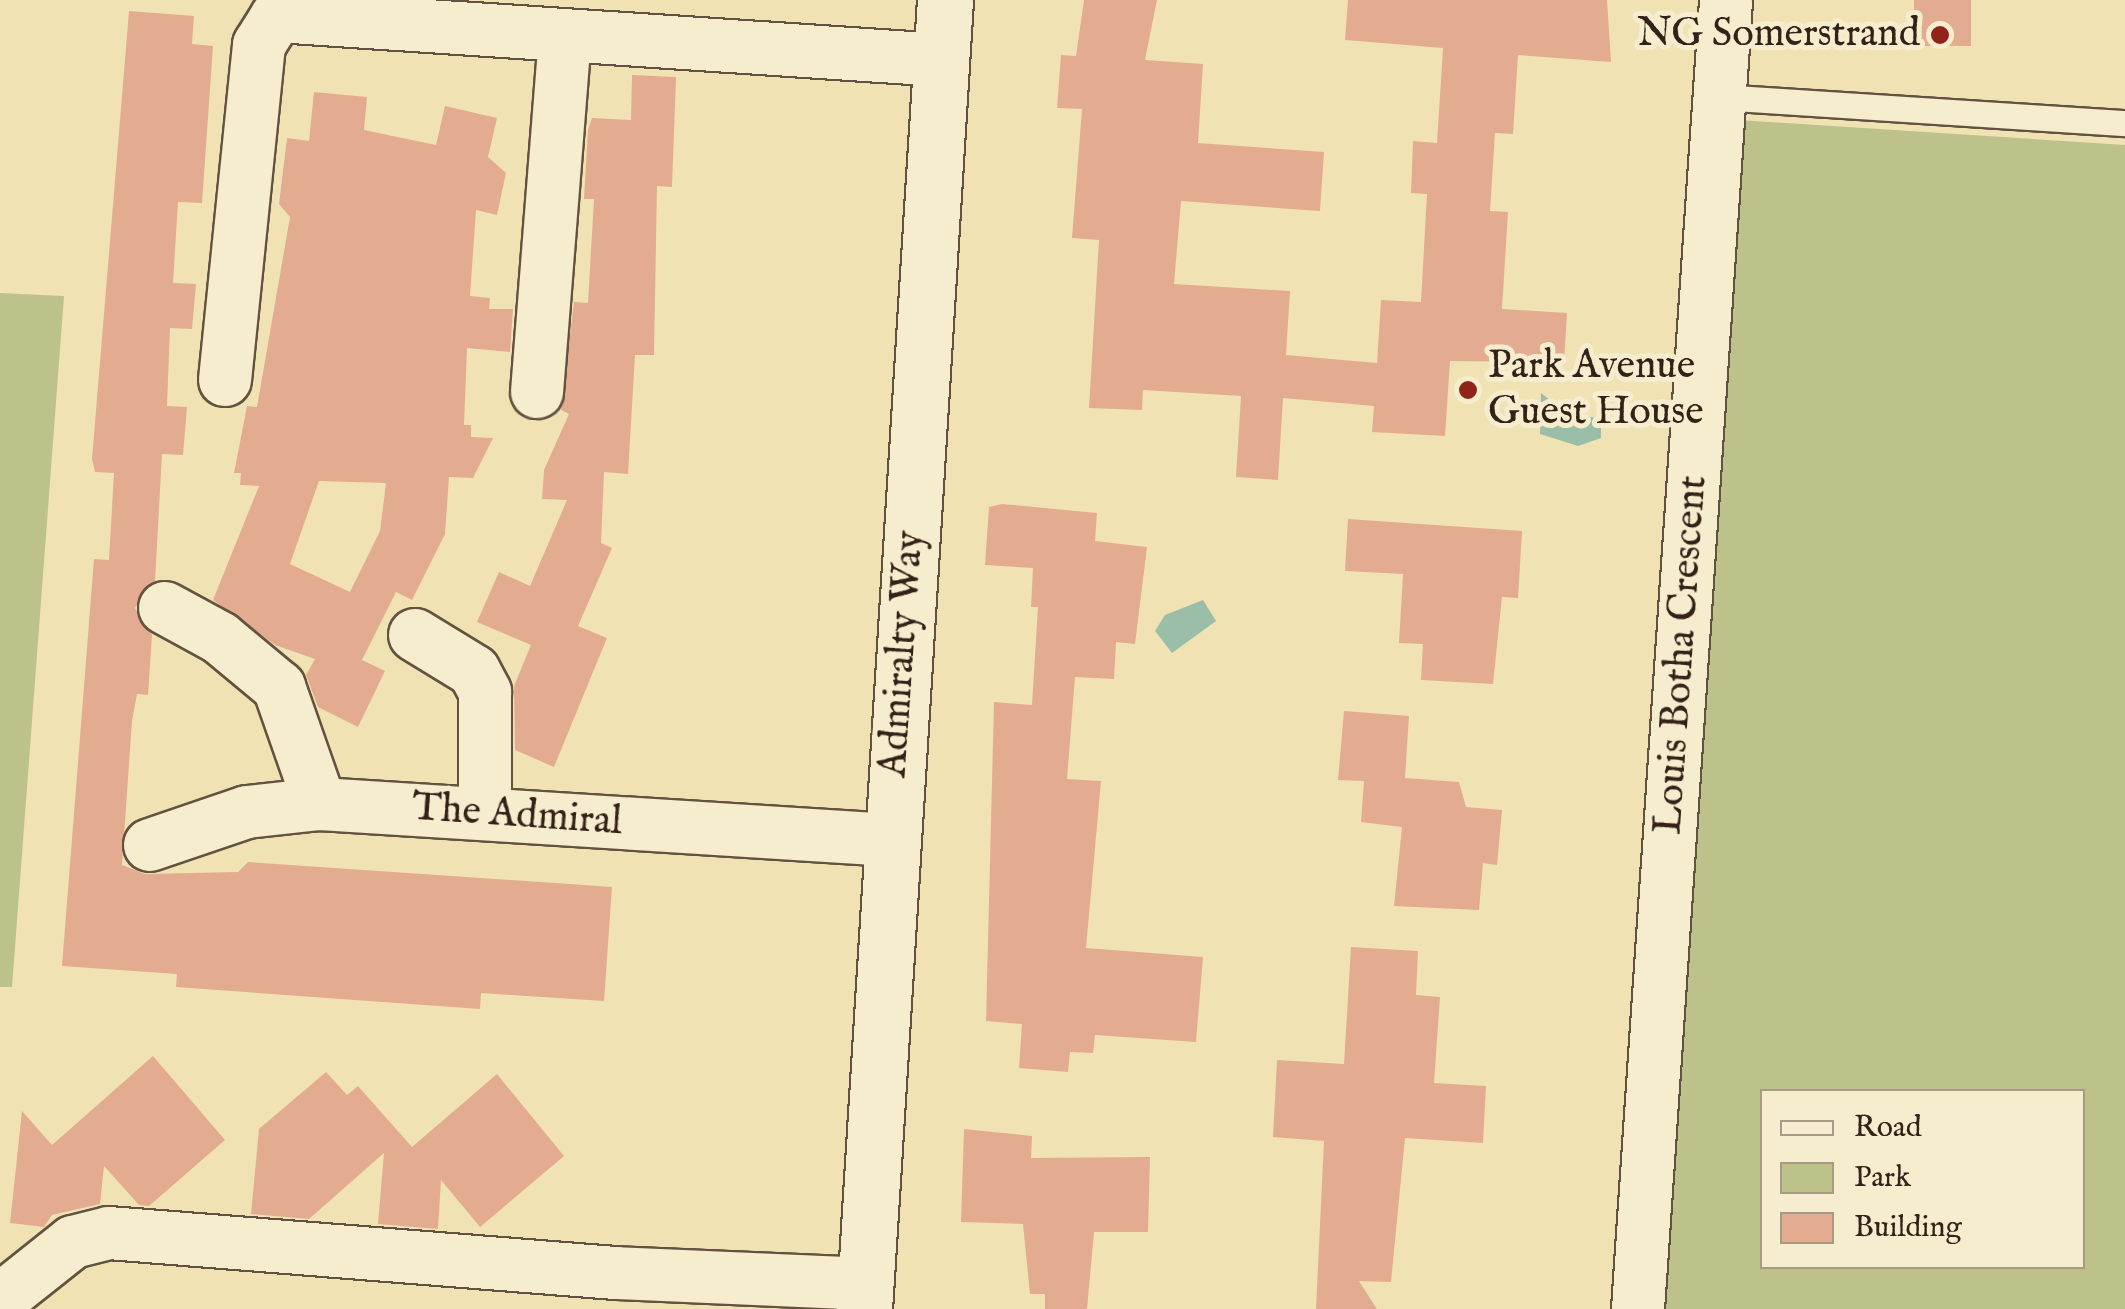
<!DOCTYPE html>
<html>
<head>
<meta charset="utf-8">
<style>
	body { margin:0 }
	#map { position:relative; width:2125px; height:1309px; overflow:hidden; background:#f1e2b4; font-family:"IM FELL English",serif }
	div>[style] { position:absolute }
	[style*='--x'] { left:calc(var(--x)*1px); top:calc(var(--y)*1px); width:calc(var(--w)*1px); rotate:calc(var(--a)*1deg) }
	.green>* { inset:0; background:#bdc28b }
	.water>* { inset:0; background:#9bbea9 }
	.building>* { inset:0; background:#e3ac90; transform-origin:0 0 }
	.roads { filter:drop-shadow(2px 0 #63523f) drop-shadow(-2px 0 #63523f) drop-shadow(0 2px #63523f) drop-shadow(0 -2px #63523f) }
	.lane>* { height:25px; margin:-12.5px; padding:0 12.5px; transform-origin:12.5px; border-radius:12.5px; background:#f6ecce }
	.street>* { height:52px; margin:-26px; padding:0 26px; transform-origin:26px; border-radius:26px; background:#f6ecce }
	.secondary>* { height:55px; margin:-27.5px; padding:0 27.5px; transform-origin:27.5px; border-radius:27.5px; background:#f6ecce }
	.dots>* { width:28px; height:28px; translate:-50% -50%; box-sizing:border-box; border:5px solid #f6ecce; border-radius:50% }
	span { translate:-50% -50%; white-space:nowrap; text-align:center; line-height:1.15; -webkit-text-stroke:10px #f6ecce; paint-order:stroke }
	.poi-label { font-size:40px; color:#342218 }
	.right { translate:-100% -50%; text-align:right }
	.left { translate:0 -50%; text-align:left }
	.street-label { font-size:40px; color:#342218 }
	.legend { position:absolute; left:1760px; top:1089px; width:325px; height:180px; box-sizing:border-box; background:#f6ecce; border:2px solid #a89b85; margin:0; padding:12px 18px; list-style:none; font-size:30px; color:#342218 }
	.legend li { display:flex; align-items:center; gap:20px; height:50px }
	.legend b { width:50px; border:2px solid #a89b85 }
</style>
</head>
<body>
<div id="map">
	<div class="green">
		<div style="clip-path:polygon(evenodd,1739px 120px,2125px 145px,2125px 1309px,1662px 1309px,1739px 120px,1762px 1092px,2082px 1092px,2082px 1266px,1762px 1266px,1762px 1092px)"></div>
		<div style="clip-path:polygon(0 293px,64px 296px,12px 987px,0 987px)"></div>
	</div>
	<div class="water">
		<div style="clip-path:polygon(1541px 393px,1565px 412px,1601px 419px,1601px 438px,1578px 446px,1540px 434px)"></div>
		<div style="clip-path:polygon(1203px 600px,1216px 621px,1172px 653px,1155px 631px,1165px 615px)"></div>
	</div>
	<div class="building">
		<div style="clip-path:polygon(1084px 0,1157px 0,1145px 60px,1203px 64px,1198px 143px,1324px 152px,1320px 211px,1181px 201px,1174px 284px,1290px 291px,1286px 355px,1377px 363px,1381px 300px,1421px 302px,1427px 194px,1411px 193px,1413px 141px,1437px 143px,1443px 48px,1345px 40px,1348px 0,1607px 0,1611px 62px,1518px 55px,1513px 134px,1495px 133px,1490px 211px,1508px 212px,1502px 309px,1567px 313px,1564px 362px,1450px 361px,1445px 436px,1372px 432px,1374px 406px,1283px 398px,1278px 480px,1236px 477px,1241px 396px,1143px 390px,1142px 410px,1089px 408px,1099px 240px,1072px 238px,1082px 109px,1057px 108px,1061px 55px,1076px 56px)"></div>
		<div style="left:1914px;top:0;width:57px;height:46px"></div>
		<div style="clip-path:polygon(129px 11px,194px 16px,192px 44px,213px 46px,202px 203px,178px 202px,173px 283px,196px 284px,192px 329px,170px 328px,167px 406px,187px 407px,183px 455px,162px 454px,155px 581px,135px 608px,152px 635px,148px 695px,137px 694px,132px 721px,122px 865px,145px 874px,238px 872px,248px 862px,612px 887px,604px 1001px,481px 993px,480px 1009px,176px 987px,177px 974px,62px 966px,94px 559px,109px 560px,114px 473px,95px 472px,92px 459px)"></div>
		<div style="clip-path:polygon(632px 75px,676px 77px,672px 187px,657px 186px,654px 355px,635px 355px,628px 474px,604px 472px,601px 543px,612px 548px,578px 626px,607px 638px,554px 767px,515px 750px,514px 686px,531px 645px,477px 622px,499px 572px,530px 586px,567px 500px,542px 499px,544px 470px,569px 414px,561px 410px,574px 302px,588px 303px,594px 199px,584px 199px,588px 130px,592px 118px,631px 120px)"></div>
		<div style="clip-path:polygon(evenodd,314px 92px,367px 97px,364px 130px,436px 145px,445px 106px,497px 118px,488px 157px,506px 173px,497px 215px,476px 210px,470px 296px,490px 298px,489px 309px,513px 309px,510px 352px,467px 348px,464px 425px,471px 425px,471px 437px,493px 438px,473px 478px,449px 477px,445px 534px,412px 600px,396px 592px,362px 660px,385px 671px,358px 727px,318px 707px,306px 675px,315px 659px,275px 645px,213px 600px,259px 486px,240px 485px,241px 473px,234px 473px,247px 406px,257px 407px,290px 217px,279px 204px,287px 138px,309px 141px,314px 92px,319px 481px,386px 483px,380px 531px,350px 592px,290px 564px,319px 481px)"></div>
		<div style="clip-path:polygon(1002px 504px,1097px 513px,1095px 541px,1147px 547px,1135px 644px,1116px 642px,1114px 679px,1075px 677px,1067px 779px,1101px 781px,1086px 948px,1203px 957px,1196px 1042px,1095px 1035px,1093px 1053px,1070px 1052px,1068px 1072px,1019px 1068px,1022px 1024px,986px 1021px,994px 702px,1032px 705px,1038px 607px,1031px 607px,1033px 568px,985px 565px,989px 507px)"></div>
		<div style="clip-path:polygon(1348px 519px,1522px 531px,1518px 598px,1502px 597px,1493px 684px,1421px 680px,1423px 644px,1399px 643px,1403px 574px,1345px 571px)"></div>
		<div style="clip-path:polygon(1344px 711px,1409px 716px,1405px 778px,1459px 782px,1466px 807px,1502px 810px,1497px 865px,1483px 863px,1479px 910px,1394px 906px,1402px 827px,1361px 822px,1364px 781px,1338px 780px)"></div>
		<div style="clip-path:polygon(1351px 947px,1418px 951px,1416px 995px,1440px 997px,1434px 1083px,1486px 1086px,1483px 1143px,1405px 1138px,1391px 1282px,1359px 1281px,1377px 1309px,1316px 1309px,1324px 1141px,1273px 1137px,1277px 1060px,1344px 1064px)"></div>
		<div style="clip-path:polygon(153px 1056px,225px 1140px,149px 1206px,139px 1205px,104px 1166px,100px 1204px,52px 1215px,44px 1227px,10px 1223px,22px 1111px,52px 1145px)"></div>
		<div style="clip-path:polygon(326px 1072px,347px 1095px,358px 1086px,412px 1147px,497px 1074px,564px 1156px,480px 1227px,441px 1180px,438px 1229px,378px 1224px,384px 1153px,309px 1219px,251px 1214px,259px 1129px)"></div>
		<div style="clip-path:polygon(964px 1129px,1032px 1136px,1031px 1158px,1150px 1157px,1148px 1232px,1094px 1232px,1087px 1309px,1045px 1309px,1045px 1294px,1030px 1294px,1023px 1224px,961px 1222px)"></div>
	</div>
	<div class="roads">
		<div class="lane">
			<div style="--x:1720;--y:97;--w:406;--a:3.7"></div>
		</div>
		<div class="street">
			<div style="--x:225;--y:380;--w:337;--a:-84.2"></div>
			<div style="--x:259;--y:45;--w:34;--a:-58"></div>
			<div style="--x:277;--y:16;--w:665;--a:3.79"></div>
			<div style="--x:537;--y:392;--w:354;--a:-85.5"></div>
			<div style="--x:165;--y:608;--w:63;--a:28.6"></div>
			<div style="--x:220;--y:638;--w:77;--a:39.7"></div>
			<div style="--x:279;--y:687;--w:124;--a:70.7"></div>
			<div style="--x:415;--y:635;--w:69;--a:31.4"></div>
			<div style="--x:474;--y:671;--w:24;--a:62"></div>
			<div style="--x:485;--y:692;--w:122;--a:90"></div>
			<div style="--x:150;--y:845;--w:102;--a:-18.8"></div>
			<div style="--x:247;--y:812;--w:73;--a:-6.3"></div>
			<div style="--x:320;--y:804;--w:572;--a:3.61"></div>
			<div style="--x:0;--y:1300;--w:93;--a:-38.5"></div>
			<div style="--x:73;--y:1242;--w:37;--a:-14"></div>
			<div style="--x:109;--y:1233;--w:508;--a:4.52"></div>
			<div style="--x:615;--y:1273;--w:251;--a:2.5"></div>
			<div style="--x:1638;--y:1309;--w:1312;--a:-86.15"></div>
		</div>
		<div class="secondary">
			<div style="--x:864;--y:1309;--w:1312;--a:-86.46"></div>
		</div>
	</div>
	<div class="dots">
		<div style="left:1940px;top:35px;background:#8f2418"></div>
		<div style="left:1468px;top:390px;background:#8f2418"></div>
	</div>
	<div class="poi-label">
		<span class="right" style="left:1920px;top:35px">NG Somerstrand</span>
		<span class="left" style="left:1488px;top:390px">Park Avenue<br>Guest House</span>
	</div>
	<div class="street-label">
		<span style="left:903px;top:654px;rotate:-86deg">Admiralty Way</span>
		<span style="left:1682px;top:655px;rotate:-86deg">Louis Botha Crescent</span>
		<span style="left:517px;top:816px;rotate:4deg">The Admiral</span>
	</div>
	<ul class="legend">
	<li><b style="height:12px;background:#f6ecce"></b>Road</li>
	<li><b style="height:28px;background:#bdc28b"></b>Park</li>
	<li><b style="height:28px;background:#e3ac90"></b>Building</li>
	</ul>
</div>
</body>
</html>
